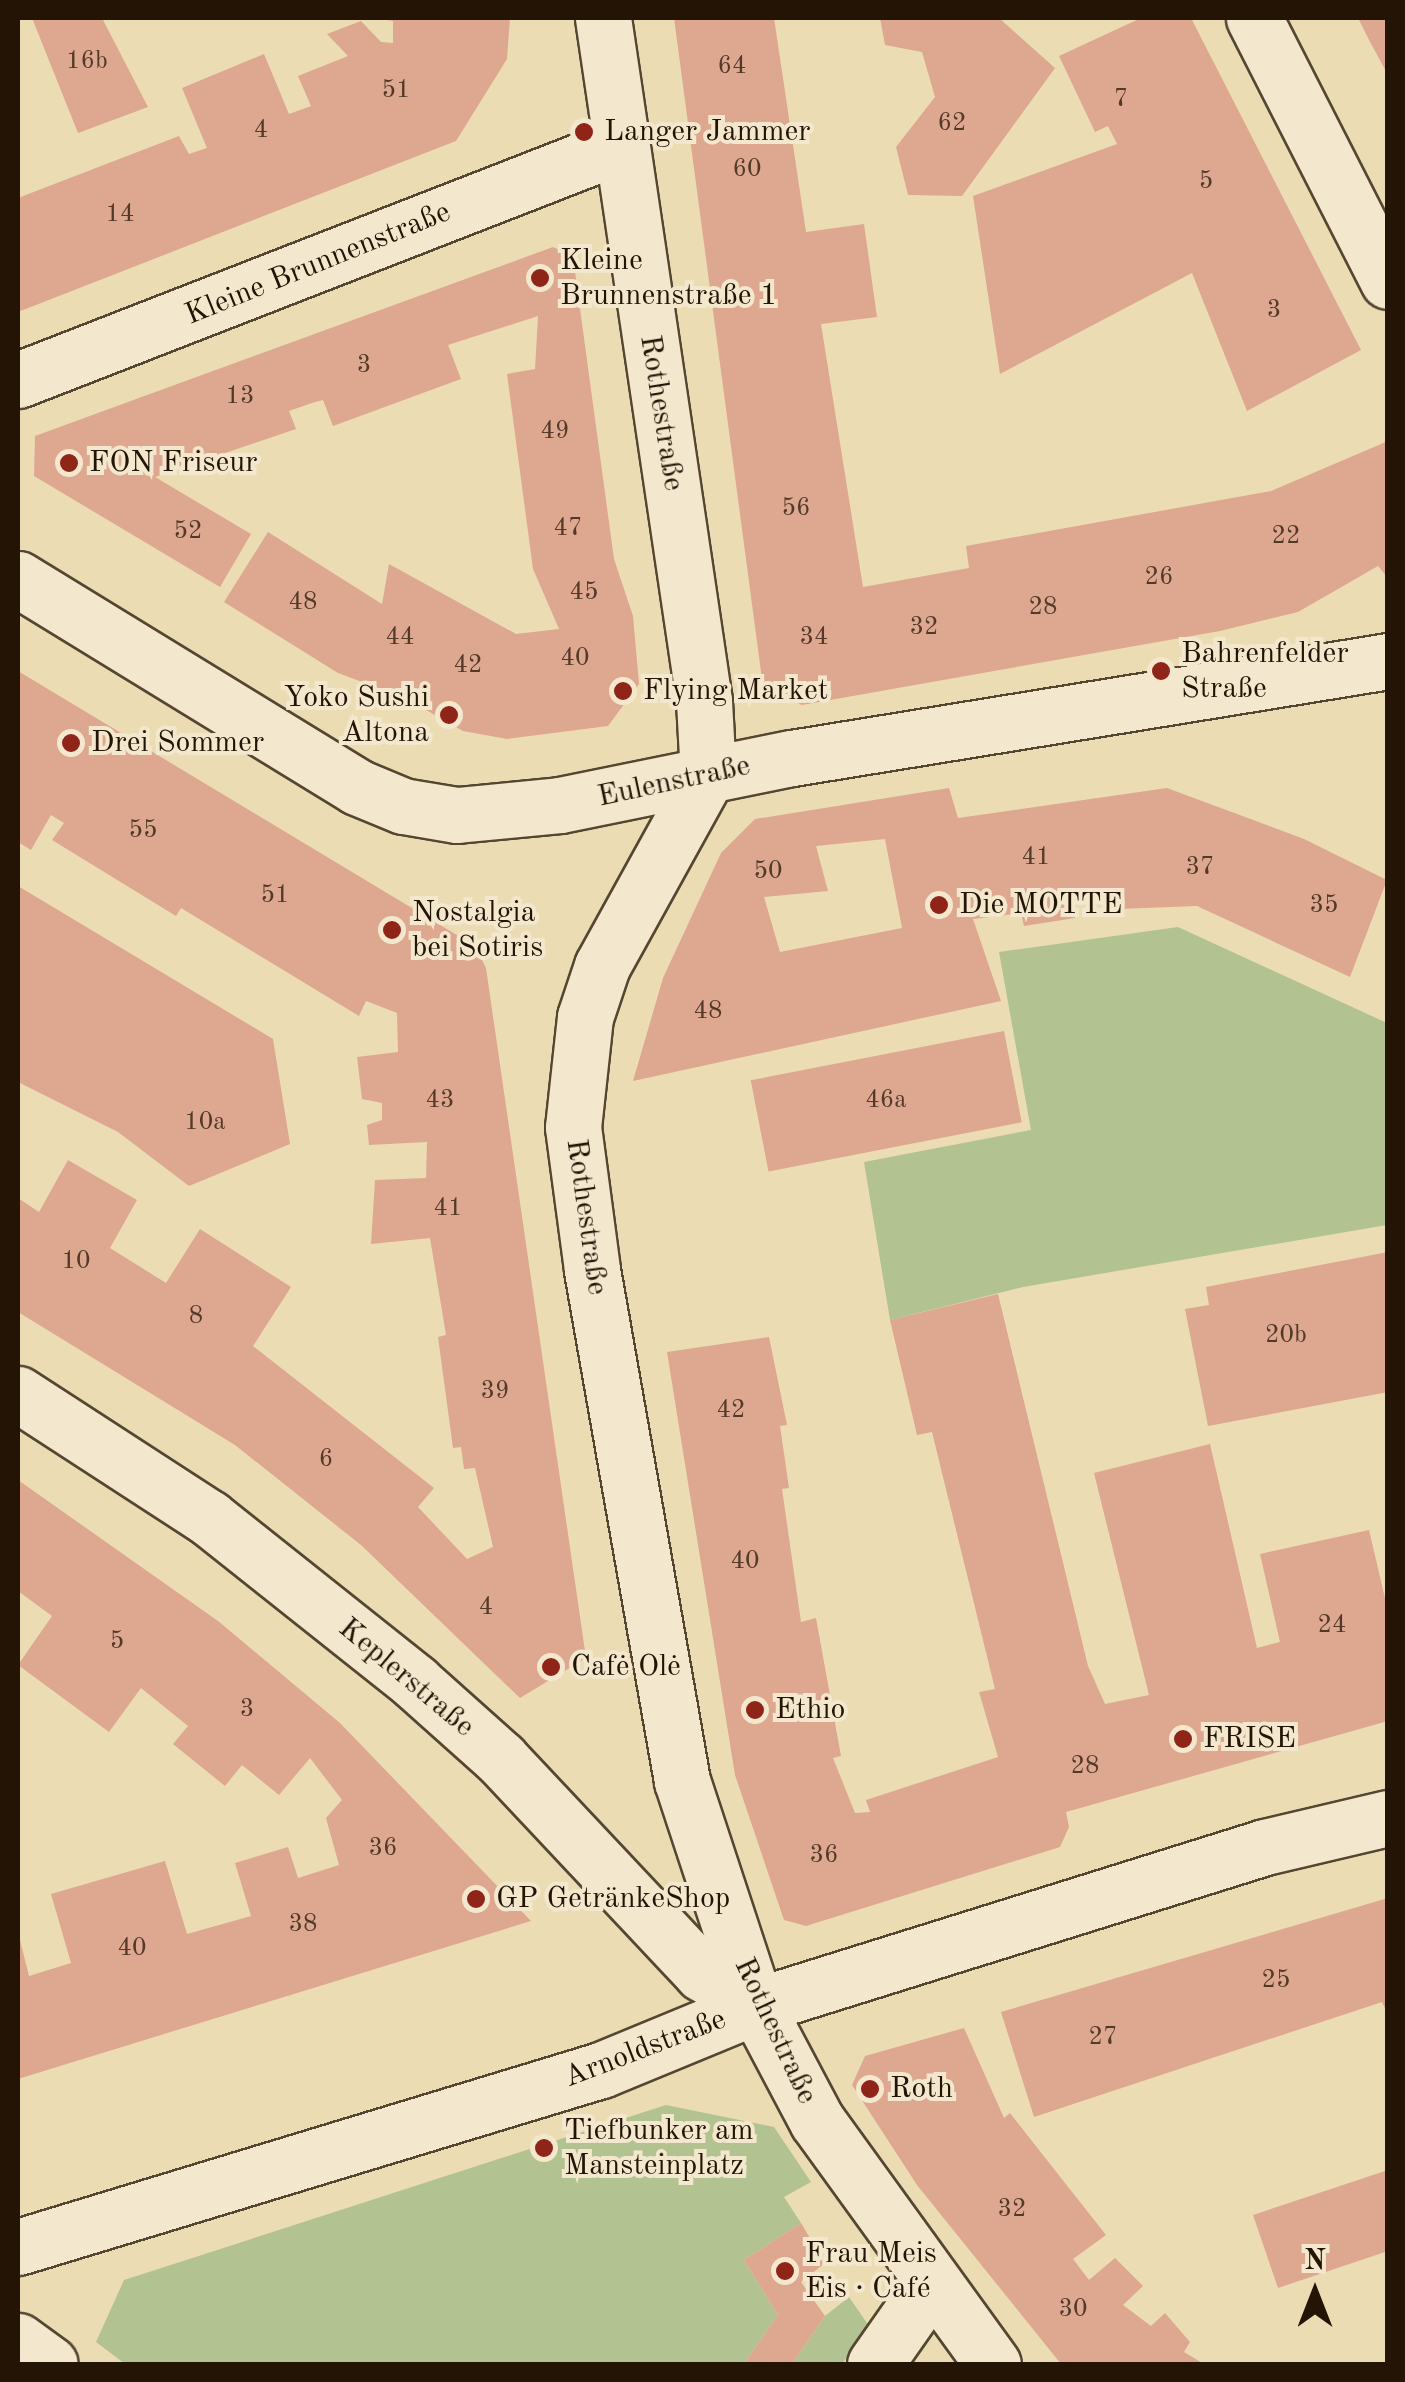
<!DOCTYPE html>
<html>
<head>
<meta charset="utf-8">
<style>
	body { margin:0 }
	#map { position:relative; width:1405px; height:2382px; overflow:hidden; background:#ecdcb4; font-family:"Old Standard TT",serif }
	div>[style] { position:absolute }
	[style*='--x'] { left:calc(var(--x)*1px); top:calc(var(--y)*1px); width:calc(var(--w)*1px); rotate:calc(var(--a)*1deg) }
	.green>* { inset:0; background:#b2c291 }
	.building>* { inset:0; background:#dda790; transform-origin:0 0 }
	.roads { filter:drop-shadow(2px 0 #554631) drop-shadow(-2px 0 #554631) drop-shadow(0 2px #554631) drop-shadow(0 -2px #554631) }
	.minor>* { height:55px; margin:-27.5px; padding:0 27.5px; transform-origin:27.5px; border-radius:27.5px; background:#f3e8ce }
	.dots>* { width:28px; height:28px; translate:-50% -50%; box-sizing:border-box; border:5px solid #f3e8ce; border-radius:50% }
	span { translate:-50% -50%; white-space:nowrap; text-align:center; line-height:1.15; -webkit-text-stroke:8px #f3e8ce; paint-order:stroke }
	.number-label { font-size:25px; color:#523928 }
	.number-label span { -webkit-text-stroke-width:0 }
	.poi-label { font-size:30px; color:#231405 }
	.left { translate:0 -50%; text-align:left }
	.right { translate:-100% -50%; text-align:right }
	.street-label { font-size:30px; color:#231405 }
	.frame { position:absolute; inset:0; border:20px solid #231405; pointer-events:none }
	.north { position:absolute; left:1265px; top:2242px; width:100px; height:100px; -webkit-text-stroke:8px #f3e8ce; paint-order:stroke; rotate:0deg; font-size:28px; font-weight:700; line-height:40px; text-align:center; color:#231405 }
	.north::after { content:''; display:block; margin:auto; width:35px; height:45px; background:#231405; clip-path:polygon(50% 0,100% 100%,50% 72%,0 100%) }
</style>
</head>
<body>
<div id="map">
	<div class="green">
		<div style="clip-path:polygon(1178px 927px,1387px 1023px,1387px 1225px,1023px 1287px,890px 1320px,864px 1162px,1031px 1130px,999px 952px)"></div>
		<div style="clip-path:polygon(666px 2105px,774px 2127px,811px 2182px,784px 2197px,801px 2223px,744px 2260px,778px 2315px,744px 2364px,125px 2364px,96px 2342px,124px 2280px)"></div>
		<div style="clip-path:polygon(849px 2297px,869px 2326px,842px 2364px,792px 2364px,825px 2316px)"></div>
	</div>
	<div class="building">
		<div style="clip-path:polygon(32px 18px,102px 18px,148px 107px,78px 133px)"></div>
		<div style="clip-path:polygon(371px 18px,510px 18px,507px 59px,456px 141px,18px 312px,18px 198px,179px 136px,189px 154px,207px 148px,182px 88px,264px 54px,289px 114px,311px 106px,298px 76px,348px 56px,327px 34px,361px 21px,381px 42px,393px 43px,393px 21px)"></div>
		<div style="clip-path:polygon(674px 18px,774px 18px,806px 232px,864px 224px,877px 317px,821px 324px,863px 587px,969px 568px,966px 546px,1271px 491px,1388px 441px,1388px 578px,1378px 566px,1298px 612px,1220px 631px,802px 705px,763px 687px)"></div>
		<div style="clip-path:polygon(880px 18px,999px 18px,1055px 68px,962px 196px,908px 195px,896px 147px,935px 97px,922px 52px,885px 45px)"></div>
		<div style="clip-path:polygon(1141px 18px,1191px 18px,1361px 350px,1247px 411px,1192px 273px,1000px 374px,973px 196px,1117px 144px,1108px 126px,1095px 132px,1059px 56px)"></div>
		<div style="clip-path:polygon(1358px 18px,1388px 18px,1388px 75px,1369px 40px)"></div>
		<div style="clip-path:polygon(553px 247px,573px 257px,614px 559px,633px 616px,639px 684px,608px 726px,507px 739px,463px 731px,405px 698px,338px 673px,224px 602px,268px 532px,382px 604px,389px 564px,516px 634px,559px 629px,533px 569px,507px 374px,535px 369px,538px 316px,448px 345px,461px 379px,333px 426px,323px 400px,312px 403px,289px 411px,296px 429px,155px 477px,251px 534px,220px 587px,34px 476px,35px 436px)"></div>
		<div style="clip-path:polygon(18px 671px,475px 946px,486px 968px,586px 1658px,520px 1698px,361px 1545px,235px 1445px,18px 1312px,18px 1198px,39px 1212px,68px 1160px,137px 1200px,110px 1248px,166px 1283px,200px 1229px,291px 1287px,253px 1346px,434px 1488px,418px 1507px,467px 1559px,493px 1547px,475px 1468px,464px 1469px,461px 1447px,453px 1448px,438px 1337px,446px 1335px,430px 1238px,371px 1244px,375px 1180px,426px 1178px,427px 1142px,369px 1145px,367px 1125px,382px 1120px,382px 1103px,362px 1099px,357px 1057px,398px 1052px,397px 1013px,366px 1001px,359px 1016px,181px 908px,176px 916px,52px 840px,64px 823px,51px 815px,31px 850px,18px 842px)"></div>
		<div style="clip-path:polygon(evenodd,949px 788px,958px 818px,1167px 788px,1304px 839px,1387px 880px,1350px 977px,1197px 906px,1118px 909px,1114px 898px,1073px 904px,1075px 918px,1024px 926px,1021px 913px,973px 919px,1001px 1001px,633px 1081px,663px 978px,721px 853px,755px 819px,949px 788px,885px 839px,902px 928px,780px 952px,764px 897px,828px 891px,816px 846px,885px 839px)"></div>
		<div style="clip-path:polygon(18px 886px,273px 1039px,290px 1144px,189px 1186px,118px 1132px,18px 1082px)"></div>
		<div style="left:1004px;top:1031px;width:93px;height:258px;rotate:79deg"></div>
		<div style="clip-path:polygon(1388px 1252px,1388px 1392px,1208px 1426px,1185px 1309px,1209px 1305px,1206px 1287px)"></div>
		<div style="clip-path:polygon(998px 1294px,1088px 1666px,1105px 1704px,1149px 1695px,1094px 1473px,1210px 1444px,1257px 1648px,1280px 1642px,1260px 1554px,1369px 1530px,1388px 1611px,1388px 1721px,1066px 1812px,1069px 1827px,1060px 1847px,806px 1926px,784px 1920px,735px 1775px,667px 1352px,769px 1337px,787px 1425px,780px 1426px,789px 1488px,782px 1489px,801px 1622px,816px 1618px,841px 1756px,833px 1758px,855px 1813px,870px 1812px,866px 1800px,998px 1757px,979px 1692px,995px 1689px,932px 1432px,917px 1435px,890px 1320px)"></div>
		<div style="clip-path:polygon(18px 1480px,218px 1621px,340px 1723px,531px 1921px,18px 2079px,18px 1932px,29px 1976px,71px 1963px,51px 1894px,165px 1861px,187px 1934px,251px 1916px,235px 1863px,288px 1847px,298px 1878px,339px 1865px,326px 1818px,342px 1800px,310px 1758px,279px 1795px,242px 1765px,225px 1786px,173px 1744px,188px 1726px,141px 1688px,109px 1732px,18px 1665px,52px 1616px,18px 1591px)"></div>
		<div style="clip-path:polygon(1388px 1898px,1388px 2015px,1382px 2002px,1034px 2117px,1001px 2012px)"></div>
		<div style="clip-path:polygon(964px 2028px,1004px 2118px,1010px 2113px,1106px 2235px,1073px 2259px,1089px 2280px,1115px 2258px,1143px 2286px,1123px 2305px,1151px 2326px,1165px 2313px,1190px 2342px,1184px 2352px,1204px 2364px,1061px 2364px,917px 2185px,852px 2085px,865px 2056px)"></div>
		<div style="clip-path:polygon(1388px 2170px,1388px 2251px,1278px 2288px,1253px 2215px)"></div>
		<div style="clip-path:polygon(801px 2223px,825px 2263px,801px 2282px,825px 2316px,792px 2364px,744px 2364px,778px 2315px,744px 2260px)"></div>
	</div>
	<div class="roads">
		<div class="minor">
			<div style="--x:603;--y:18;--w:690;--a:81.59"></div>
			<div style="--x:704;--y:701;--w:73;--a:86.9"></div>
			<div style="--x:708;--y:774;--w:219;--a:118.9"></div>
			<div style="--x:602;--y:966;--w:54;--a:108.4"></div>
			<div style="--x:585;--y:1017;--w:111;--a:96.2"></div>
			<div style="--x:573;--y:1127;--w:144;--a:82.4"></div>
			<div style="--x:592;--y:1270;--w:519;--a:80.01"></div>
			<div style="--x:682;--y:1781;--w:237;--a:71.8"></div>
			<div style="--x:756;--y:2006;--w:130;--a:62.1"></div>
			<div style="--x:817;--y:2121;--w:300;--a:54.1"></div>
			<div style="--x:1254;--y:18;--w:295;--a:63"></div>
			<div style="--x:18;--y:380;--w:645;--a:-21.27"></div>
			<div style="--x:18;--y:579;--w:398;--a:31.5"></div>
			<div style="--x:357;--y:787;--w:50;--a:22.4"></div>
			<div style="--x:403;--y:806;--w:55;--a:9.5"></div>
			<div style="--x:457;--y:815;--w:103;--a:-5.5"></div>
			<div style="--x:560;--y:805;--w:237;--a:-11.5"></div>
			<div style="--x:792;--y:758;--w:604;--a:-9.24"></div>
			<div style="--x:18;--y:1394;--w:228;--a:33"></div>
			<div style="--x:209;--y:1518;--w:263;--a:38.5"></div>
			<div style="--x:415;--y:1682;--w:115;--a:41.8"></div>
			<div style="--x:501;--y:1759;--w:294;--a:46.8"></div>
			<div style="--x:702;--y:1973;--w:63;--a:31.4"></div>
			<div style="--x:18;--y:2247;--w:609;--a:-16.89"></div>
			<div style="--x:601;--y:2070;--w:168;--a:-22.4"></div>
			<div style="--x:756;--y:2006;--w:533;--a:-17.35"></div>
			<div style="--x:1265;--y:1847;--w:126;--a:-13.3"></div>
			<div style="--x:18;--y:2341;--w:39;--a:36"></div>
			<div style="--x:875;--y:2364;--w:98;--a:-55"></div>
		</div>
	</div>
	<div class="dots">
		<div style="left:584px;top:132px;background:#8f2418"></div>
		<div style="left:540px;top:278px;background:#8f2418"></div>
		<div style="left:69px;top:463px;background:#8f2418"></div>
		<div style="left:1161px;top:671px;background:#8f2418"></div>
		<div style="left:623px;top:691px;background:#8f2418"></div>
		<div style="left:449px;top:715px;background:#8f2418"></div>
		<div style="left:71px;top:743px;background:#8f2418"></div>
		<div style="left:939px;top:905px;background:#8f2418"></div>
		<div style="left:392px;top:930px;background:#8f2418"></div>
		<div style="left:551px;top:1667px;background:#8f2418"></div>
		<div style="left:755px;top:1710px;background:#8f2418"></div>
		<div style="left:1183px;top:1739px;background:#8f2418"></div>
		<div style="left:476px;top:1899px;background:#8f2418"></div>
		<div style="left:870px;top:2089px;background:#8f2418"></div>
		<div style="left:544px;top:2148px;background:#8f2418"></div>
		<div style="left:785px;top:2271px;background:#8f2418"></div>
	</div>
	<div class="number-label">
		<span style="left:87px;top:62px">16b</span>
		<span style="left:732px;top:67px">64</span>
		<span style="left:396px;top:91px">51</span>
		<span style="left:1121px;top:100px">7</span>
		<span style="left:952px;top:124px">62</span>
		<span style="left:261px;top:131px">4</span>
		<span style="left:747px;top:170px">60</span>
		<span style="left:1206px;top:182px">5</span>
		<span style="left:120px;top:215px">14</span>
		<span style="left:1274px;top:311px">3</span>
		<span style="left:364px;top:366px">3</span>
		<span style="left:240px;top:397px">13</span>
		<span style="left:555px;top:432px">49</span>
		<span style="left:796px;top:509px">56</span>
		<span style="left:568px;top:529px">47</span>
		<span style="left:188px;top:532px">52</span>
		<span style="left:1286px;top:537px">22</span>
		<span style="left:1159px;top:578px">26</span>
		<span style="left:584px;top:593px">45</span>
		<span style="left:303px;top:603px">48</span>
		<span style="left:1043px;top:608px">28</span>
		<span style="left:924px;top:628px">32</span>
		<span style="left:400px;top:638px">44</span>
		<span style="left:814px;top:638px">34</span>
		<span style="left:575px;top:659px">40</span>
		<span style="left:468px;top:666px">42</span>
		<span style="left:143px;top:831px">55</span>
		<span style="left:1036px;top:858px">41</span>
		<span style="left:1200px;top:868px">37</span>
		<span style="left:768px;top:872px">50</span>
		<span style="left:275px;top:896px">51</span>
		<span style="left:1324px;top:906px">35</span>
		<span style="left:708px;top:1012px">48</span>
		<span style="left:440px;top:1101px">43</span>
		<span style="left:886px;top:1101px">46a</span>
		<span style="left:205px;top:1123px">10a</span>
		<span style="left:448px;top:1209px">41</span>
		<span style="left:76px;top:1262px">10</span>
		<span style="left:196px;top:1317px">8</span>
		<span style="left:1286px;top:1336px">20b</span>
		<span style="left:495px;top:1392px">39</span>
		<span style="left:731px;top:1411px">42</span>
		<span style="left:326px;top:1460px">6</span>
		<span style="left:745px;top:1562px">40</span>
		<span style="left:486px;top:1608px">4</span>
		<span style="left:1332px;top:1626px">24</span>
		<span style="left:117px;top:1642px">5</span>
		<span style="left:247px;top:1710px">3</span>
		<span style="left:1085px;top:1767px">28</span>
		<span style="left:383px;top:1849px">36</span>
		<span style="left:824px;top:1856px">36</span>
		<span style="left:303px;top:1925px">38</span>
		<span style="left:132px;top:1949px">40</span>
		<span style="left:1276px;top:1981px">25</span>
		<span style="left:1103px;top:2038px">27</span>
		<span style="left:1012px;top:2210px">32</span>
		<span style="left:1073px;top:2310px">30</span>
	</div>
	<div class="poi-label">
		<span class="left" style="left:604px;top:132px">Langer Jammer</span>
		<span class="left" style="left:560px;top:278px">Kleine<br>Brunnenstraße 1</span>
		<span class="left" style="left:89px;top:463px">FON Friseur</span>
		<span class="left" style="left:1181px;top:671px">Bahrenfelder<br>Straße</span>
		<span class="left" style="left:643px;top:691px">Flying Market</span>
		<span class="right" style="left:429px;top:715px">Yoko Sushi<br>Altona</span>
		<span class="left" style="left:91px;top:743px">Drei Sommer</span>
		<span class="left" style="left:959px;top:905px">Die MOTTE</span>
		<span class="left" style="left:412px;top:930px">Nostalgia<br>bei Sotiris</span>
		<span class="left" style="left:571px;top:1667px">Cafė Olė</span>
		<span class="left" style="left:775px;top:1710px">Ethio</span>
		<span class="left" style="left:1203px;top:1739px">FRISE</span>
		<span class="left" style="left:496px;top:1899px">GP GetränkeShop</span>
		<span class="left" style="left:890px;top:2089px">Roth</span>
		<span class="left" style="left:564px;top:2148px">Tiefbunker am<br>Mansteinplatz</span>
		<span class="left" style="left:805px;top:2271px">Frau Meis<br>Eis · Café</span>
	</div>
	<div class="street-label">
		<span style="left:318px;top:264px;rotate:-22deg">Kleine Brunnenstraße</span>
		<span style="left:661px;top:413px;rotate:81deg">Rothestraße</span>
		<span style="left:674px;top:782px;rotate:-12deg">Eulenstraße</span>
		<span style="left:586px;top:1217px;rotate:82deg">Rothestraße</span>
		<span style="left:406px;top:1678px;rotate:40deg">Keplerstraße</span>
		<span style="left:775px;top:2031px;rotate:65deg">Rothestraße</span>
		<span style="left:645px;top:2049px;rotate:-21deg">Arnoldstraße</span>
	</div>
	<div class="frame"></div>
	<div class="north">N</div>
</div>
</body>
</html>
